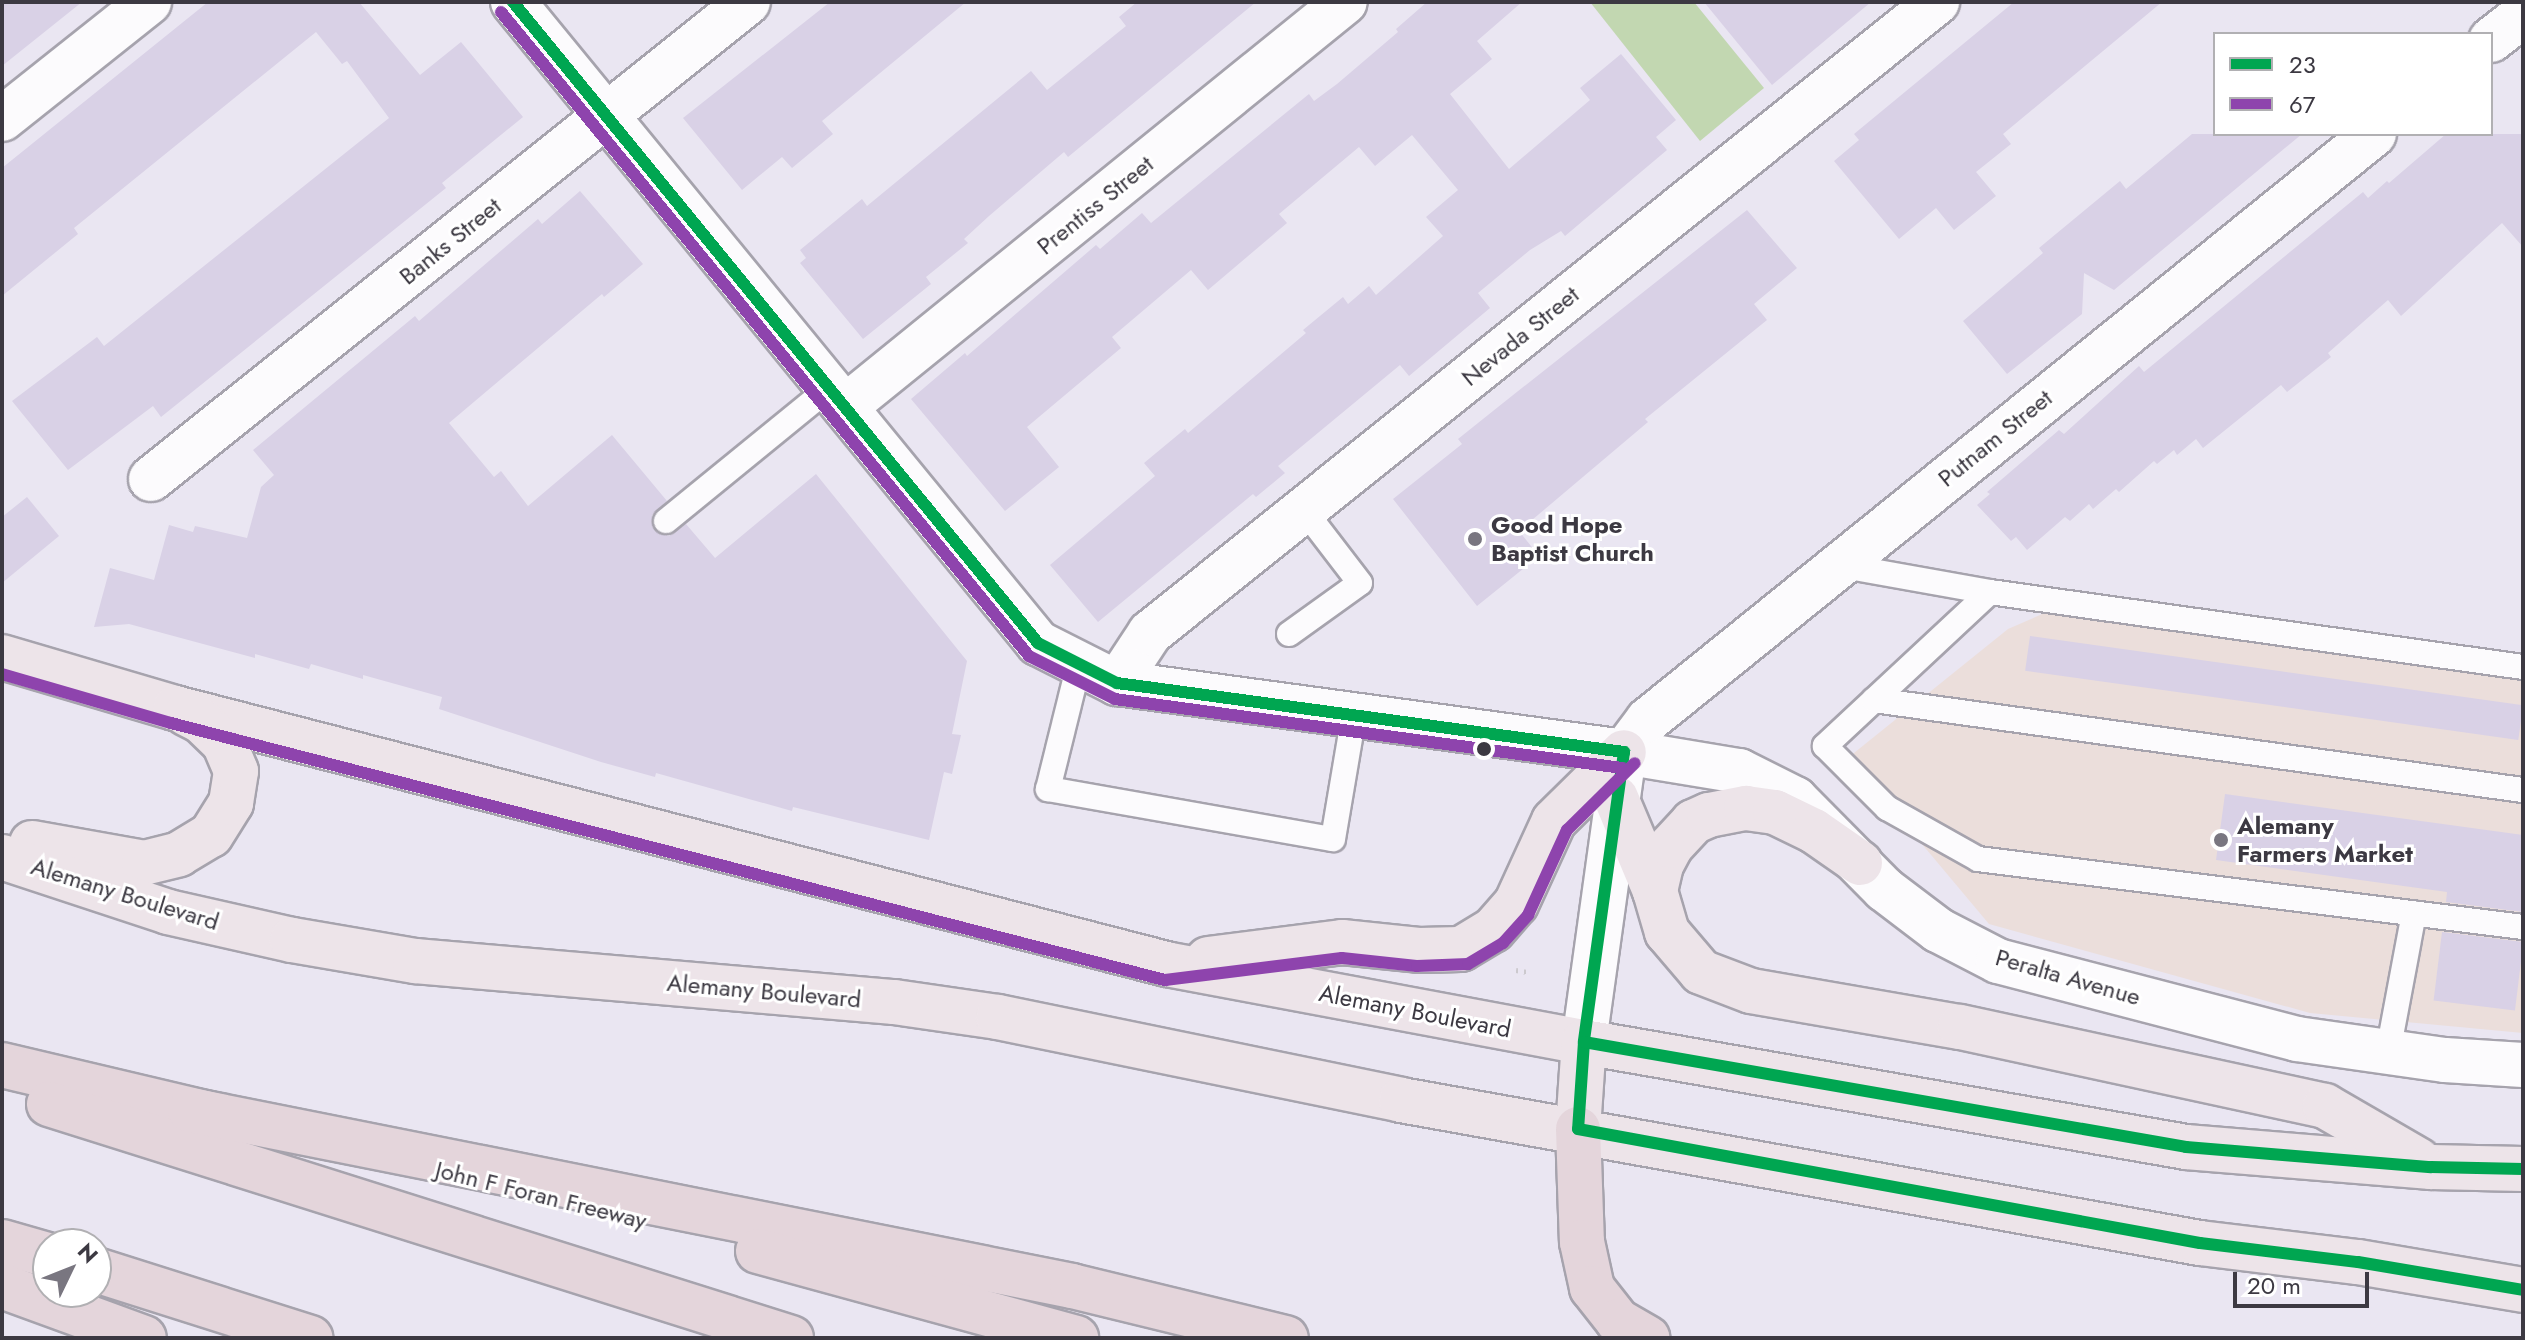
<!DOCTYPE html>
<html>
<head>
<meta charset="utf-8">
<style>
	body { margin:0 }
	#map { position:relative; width:2525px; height:1340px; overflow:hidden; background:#eae6f2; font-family:Jost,sans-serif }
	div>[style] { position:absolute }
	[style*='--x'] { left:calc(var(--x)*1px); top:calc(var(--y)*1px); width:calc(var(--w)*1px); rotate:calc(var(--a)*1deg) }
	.commercial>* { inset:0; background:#ebdedb }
	.green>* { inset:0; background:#c2d7b1 }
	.building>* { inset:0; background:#d9d1e6; transform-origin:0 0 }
	.path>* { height:5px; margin-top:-2.5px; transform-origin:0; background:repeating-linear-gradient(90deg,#ccc9ce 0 2px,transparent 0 8px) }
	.roads { filter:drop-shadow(2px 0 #a6a3ad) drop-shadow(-2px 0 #a6a3ad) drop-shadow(0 2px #a6a3ad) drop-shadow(0 -2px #a6a3ad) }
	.service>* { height:24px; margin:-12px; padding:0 12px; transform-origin:12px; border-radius:12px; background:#fcfbfd }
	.minor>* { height:44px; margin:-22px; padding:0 22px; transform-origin:22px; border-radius:22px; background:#fcfbfd }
	.primary>* { height:44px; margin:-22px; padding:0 22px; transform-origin:22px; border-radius:22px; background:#ede4e9 }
	.motorway>* { height:44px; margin:-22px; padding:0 22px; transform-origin:22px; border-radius:22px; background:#e4d5db }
	.bus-1>* { height:12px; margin:-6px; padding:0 6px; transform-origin:6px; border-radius:6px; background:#00a651 }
	.bus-2>* { height:12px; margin:-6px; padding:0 6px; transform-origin:6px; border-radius:6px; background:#8e44ad }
	.dots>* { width:22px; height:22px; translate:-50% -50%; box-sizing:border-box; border:4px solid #fff; border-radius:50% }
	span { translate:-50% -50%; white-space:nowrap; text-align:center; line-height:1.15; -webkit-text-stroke:6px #fff; paint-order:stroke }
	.street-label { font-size:24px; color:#3c3942 }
	.poi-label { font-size:24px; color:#3c3942; font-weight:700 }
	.left { translate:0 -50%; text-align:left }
	.frame { position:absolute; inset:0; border:4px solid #3c3942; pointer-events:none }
	.legend { position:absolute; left:2213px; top:32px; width:280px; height:104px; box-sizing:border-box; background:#fff; border:2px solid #b1b0b3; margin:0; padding:10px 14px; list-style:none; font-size:24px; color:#3c3942 }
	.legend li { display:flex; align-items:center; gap:16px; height:40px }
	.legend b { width:40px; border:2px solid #b1b0b3 }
	.north { position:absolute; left:32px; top:1228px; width:80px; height:80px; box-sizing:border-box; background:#fff; border:2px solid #b1b0b3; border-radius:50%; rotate:47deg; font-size:22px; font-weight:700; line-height:32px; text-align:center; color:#3c3942 }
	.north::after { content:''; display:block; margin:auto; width:28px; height:36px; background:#797680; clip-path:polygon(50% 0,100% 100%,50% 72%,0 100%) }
	.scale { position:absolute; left:2233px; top:1272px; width:136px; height:36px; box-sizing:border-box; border:4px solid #3c3942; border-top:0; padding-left:10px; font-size:24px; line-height:28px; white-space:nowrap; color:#3c3942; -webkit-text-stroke:6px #fff; paint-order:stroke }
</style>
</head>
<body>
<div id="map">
	<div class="commercial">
		<div style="clip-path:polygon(2056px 608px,2523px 675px,2523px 1033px,2310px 1013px,1989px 924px,1849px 757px,2008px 629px)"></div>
	</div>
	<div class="green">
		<div style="clip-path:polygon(1590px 2px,1694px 2px,1764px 88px,1700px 141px)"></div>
	</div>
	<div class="building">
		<div style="clip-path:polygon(2px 2px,82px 2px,2px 66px)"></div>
		<div style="clip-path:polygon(208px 2px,359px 2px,420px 75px,461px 42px,523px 117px,442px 183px,446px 188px,161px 417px,153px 406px,68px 470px,12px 401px,97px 337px,104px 346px,389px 118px,347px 61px,342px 64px,316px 32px,74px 228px,78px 234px,2px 296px,2px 168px)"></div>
		<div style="clip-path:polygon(830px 2px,966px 2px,822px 121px,833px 134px,792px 168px,782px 157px,742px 190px,683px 118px)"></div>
		<div style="clip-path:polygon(1137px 2px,1256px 2px,1068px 157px,1064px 152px,989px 216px,964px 239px,968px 243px,926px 277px,931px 284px,863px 339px,800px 263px,806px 258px,800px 250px,862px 199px,867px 206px,1031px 71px,1047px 90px,1126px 26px,1119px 17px)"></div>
		<div style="clip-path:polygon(1427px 2px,1522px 2px,1477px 41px,1492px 59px,1450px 94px,1509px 169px,1590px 100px,1580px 88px,1621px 54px,1676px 120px,1656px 137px,1667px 150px,1565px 236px,1561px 231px,1530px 250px,1478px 293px,1490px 308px,1409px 376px,1400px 365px,1278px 466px,1285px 473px,1256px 497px,1253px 494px,1098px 622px,1050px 565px,1155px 476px,1144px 463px,1185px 429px,1188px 433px,1306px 333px,1303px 330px,1343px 297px,1348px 304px,1369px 286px,1376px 295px,1443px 236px,1426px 217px,1458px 190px,1412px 135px,1375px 166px,1359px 147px,1279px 214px,1287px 223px,1208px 290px,1191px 270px,1112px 337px,1121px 348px,1027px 427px,1059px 467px,1005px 511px,911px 399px,965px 353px,967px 356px,1096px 245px,1100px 249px,1142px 213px,1151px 223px,1309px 94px,1314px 101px,1337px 84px,1398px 32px,1396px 29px)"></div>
		<div style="clip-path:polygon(1704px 2px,1871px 2px,1772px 85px)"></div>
		<div style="clip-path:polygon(2014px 2px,2162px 2px,2003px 134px,2011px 144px,1976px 172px,1996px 196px,1954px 230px,1936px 208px,1899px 239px,1834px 161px,1859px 140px,1854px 134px)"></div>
		<div style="clip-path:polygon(2192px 134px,2302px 134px,2114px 290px,2084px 273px,2082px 314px,2007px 374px,1963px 321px,2043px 253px,2039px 248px,2120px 181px,2126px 189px)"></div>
		<div style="clip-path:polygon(2446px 134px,2523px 134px,2523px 247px,2502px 223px,2401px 316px,2388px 300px,2328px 353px,2331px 357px,2287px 392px,2281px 385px,2203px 448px,2196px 439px,2177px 455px,2174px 450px,2157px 464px,2154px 461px,2119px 492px,2116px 489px,2093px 509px,2089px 504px,2070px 521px,2065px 517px,2027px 550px,2016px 537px,2011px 541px,1977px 505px,1990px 494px,1987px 492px,2059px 430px,2064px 434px,2139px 366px,2144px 372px,2363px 192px,2368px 198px,2387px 181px,2389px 183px)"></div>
		<div style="clip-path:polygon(580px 191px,643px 264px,604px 297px,602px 294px,449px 423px,494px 477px,501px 471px,528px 506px,612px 435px,667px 501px,652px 515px,655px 531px,669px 536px,686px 524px,715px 558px,816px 474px,967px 661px,952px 734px,961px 735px,952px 774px,944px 772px,929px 840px,793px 807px,792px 811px,656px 773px,655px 777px,601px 762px,439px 709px,442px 697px,363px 675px,363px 679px,311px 664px,309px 669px,255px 654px,255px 658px,129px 624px,94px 627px,110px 568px,154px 580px,169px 525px,193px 532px,195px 526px,247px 538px,261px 487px,274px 475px,253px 450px,415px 316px,419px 321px,538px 219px,542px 224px)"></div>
		<div style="clip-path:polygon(1747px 210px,1797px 268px,1754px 304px,1767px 320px,1645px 419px,1648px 422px,1519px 531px,1539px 556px,1477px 606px,1393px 499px,1462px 444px,1458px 439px,1498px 407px)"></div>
		<div style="clip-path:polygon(27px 497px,59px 536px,2px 583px,2px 517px)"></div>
		<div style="left:2030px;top:636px;width:498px;height:35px;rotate:8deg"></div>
		<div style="clip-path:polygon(2225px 794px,2523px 835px,2523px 912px,2446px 902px,2447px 892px,2216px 860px)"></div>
		<div style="left:2442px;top:932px;width:82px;height:69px;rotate:7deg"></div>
	</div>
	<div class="path">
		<div style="--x:1516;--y:970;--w:11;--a:10"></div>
	</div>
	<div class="roads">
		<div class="service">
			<div style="--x:666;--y:521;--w:210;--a:-39.2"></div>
			<div style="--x:1838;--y:565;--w:154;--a:10.1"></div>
			<div style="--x:1990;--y:592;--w:538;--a:8.01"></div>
			<div style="--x:1990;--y:592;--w:226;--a:137"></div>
			<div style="--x:1825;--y:746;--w:88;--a:45"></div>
			<div style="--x:1887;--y:808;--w:104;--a:29.3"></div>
			<div style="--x:1978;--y:859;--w:549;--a:7.11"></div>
			<div style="--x:1289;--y:634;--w:87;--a:-35.7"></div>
			<div style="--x:1360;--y:583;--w:92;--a:-127.5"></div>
			<div style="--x:1079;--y:664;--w:129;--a:103.9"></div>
			<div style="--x:1048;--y:789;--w:289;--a:10"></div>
			<div style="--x:1333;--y:839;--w:126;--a:-80.4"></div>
			<div style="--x:1874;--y:700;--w:655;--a:7.9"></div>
			<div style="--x:2388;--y:1052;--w:141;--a:-79.4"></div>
		</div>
		<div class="minor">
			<div style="--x:513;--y:2;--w:829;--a:50.68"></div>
			<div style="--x:1038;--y:643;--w:89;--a:26.9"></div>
			<div style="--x:1117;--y:683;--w:512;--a:7.75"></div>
			<div style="--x:1624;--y:752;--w:117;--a:9.4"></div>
			<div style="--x:1739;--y:771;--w:63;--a:26.6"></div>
			<div style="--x:1795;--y:799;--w:127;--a:45.3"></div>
			<div style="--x:1884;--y:889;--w:68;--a:37.2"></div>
			<div style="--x:1938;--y:930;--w:68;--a:27.3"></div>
			<div style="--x:1998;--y:961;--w:309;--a:14.6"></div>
			<div style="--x:2297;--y:1039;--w:149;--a:8.1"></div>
			<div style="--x:2445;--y:1060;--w:78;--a:3.7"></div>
			<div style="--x:2491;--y:40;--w:41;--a:-38"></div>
			<div style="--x:2;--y:119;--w:188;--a:-38.5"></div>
			<div style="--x:845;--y:407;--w:643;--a:-39.01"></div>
			<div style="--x:151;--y:479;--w:764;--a:-38.62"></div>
			<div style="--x:1117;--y:683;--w:60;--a:-56.6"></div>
			<div style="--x:1150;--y:633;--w:1009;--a:-38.72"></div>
			<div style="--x:1584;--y:1042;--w:293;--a:-82.1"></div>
			<div style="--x:1624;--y:752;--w:40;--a:-53"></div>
			<div style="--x:1648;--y:720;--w:933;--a:-38.91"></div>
		</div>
		<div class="primary">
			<div style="--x:2;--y:657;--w:180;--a:16.4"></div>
			<div style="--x:175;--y:708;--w:1024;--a:14.48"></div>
			<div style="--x:1166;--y:964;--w:425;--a:10.6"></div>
			<div style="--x:1584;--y:1042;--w:611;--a:9.89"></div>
			<div style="--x:2186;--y:1147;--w:246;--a:4.7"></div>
			<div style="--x:2431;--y:1167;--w:92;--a:1.2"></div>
			<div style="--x:1616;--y:798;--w:101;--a:67.2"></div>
			<div style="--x:1655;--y:891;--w:43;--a:73.7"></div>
			<div style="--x:1667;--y:932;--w:52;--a:49.6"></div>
			<div style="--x:1701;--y:972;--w:53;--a:20.8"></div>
			<div style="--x:1751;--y:991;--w:212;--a:9.8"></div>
			<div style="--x:1960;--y:1027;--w:373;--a:12.2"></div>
			<div style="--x:2325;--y:1106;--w:108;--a:30.1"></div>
			<div style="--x:32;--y:843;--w:114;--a:10.1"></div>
			<div style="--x:144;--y:863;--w:36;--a:-14"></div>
			<div style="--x:179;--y:854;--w:37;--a:-31"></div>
			<div style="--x:211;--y:835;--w:38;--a:-58"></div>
			<div style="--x:231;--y:803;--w:32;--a:-81"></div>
			<div style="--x:236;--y:771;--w:30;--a:-113"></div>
			<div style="--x:224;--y:743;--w:32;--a:-136"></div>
			<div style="--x:201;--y:721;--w:16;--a:-153"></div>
			<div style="--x:2;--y:857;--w:175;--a:18.3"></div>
			<div style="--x:168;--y:912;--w:127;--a:12.7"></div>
			<div style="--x:292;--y:940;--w:125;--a:9.7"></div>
			<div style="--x:415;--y:961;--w:481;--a:4.9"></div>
			<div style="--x:894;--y:1002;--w:105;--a:8.2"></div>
			<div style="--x:998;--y:1017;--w:411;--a:11.6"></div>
			<div style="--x:1401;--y:1100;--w:812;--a:10.15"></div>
			<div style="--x:2200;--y:1243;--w:159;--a:6.9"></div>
			<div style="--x:2358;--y:1262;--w:167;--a:9.6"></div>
			<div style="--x:1655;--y:891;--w:27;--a:-77"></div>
			<div style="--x:1661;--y:865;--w:21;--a:-62"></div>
			<div style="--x:1671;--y:846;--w:33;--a:-47"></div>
			<div style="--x:1693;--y:822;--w:17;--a:-24"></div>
			<div style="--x:1709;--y:815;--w:38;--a:-11"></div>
			<div style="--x:1746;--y:808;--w:29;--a:8"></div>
			<div style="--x:1775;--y:812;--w:43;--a:26"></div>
			<div style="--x:1814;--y:831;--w:56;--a:34.8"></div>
			<div style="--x:1208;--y:959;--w:135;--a:-7.2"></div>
			<div style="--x:1342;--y:942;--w:77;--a:5.9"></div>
			<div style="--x:1419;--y:950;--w:42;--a:-1.4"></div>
			<div style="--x:1461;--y:949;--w:37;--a:-31"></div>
			<div style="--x:1493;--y:930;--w:35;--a:-49"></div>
			<div style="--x:1516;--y:904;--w:91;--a:-65.4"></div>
			<div style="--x:1554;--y:821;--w:98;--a:-44.6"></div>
			<div style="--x:1578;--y:1129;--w:87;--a:-86.1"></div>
		</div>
		<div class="motorway">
			<div style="--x:2;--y:1065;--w:222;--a:13.3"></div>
			<div style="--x:49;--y:1104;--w:778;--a:17.5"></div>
			<div style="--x:190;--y:1110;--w:899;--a:11.28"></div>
			<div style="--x:1072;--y:1286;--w:220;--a:13.7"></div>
			<div style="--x:1578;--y:1129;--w:113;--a:88"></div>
			<div style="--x:1582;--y:1242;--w:47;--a:77.7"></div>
			<div style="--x:1592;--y:1288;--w:42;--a:51.8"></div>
			<div style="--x:1618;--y:1321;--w:34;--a:30"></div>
			<div style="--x:2;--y:1242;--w:48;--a:15.8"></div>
			<div style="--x:758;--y:1251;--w:330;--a:15.3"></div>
			<div style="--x:96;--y:1270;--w:225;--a:17.6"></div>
			<div style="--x:2;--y:1286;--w:151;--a:20.1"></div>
		</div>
	</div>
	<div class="bus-1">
		<div style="--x:513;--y:2;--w:829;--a:50.68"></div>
		<div style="--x:1038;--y:643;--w:89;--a:26.9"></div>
		<div style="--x:1117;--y:683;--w:512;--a:7.75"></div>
		<div style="--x:1624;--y:752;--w:293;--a:97.9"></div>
		<div style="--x:1584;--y:1042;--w:87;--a:93.9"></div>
		<div style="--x:1578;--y:1129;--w:632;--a:10.39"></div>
		<div style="--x:2200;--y:1243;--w:159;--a:6.9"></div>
		<div style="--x:2358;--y:1262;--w:167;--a:9.6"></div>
		<div style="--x:1584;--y:1042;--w:611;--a:9.89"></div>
		<div style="--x:2186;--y:1147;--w:246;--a:4.7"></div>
		<div style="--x:2431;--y:1167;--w:92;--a:1.2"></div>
	</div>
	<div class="bus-2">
		<div style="--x:501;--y:12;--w:833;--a:50.65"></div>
		<div style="--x:1029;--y:656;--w:96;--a:26.6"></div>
		<div style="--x:1115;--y:699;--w:512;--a:7.75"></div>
		<div style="--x:2;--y:674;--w:176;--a:16.2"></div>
		<div style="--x:171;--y:723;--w:1027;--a:14.5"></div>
		<div style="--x:1165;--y:980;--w:178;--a:-7.1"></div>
		<div style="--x:1342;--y:958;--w:75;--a:6.1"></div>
		<div style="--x:1417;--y:966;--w:51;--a:-2.2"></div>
		<div style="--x:1468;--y:964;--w:41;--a:-31"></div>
		<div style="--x:1503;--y:943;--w:38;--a:-48"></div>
		<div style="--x:1528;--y:915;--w:94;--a:-65.4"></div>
		<div style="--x:1567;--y:830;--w:95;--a:-44.6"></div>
	</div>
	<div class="dots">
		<div style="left:1475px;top:539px;background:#797680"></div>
		<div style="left:1484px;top:749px;background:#3c3942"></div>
		<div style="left:2221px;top:840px;background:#797680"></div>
	</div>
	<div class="street-label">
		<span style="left:1095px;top:205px;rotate:-39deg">Prentiss Street</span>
		<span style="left:450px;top:241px;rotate:-39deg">Banks Street</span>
		<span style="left:1520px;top:336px;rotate:-39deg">Nevada Street</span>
		<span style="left:1995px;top:438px;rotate:-39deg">Putnam Street</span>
		<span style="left:125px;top:894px;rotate:17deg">Alemany Boulevard</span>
		<span style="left:2068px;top:977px;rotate:16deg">Peralta Avenue</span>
		<span style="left:764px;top:991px;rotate:5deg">Alemany Boulevard</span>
		<span style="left:1415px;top:1011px;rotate:11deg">Alemany Boulevard</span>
		<span style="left:541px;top:1195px;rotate:14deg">John F Foran Freeway</span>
	</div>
	<div class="poi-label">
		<span class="left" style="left:1491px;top:539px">Good Hope<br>Baptist Church</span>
		<span class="left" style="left:2237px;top:840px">Alemany<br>Farmers Market</span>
	</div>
	<div class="frame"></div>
	<ul class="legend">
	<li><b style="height:10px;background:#00a651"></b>23</li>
	<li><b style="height:10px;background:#8e44ad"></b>67</li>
	</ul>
	<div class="north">N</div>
	<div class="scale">20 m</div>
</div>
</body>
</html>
